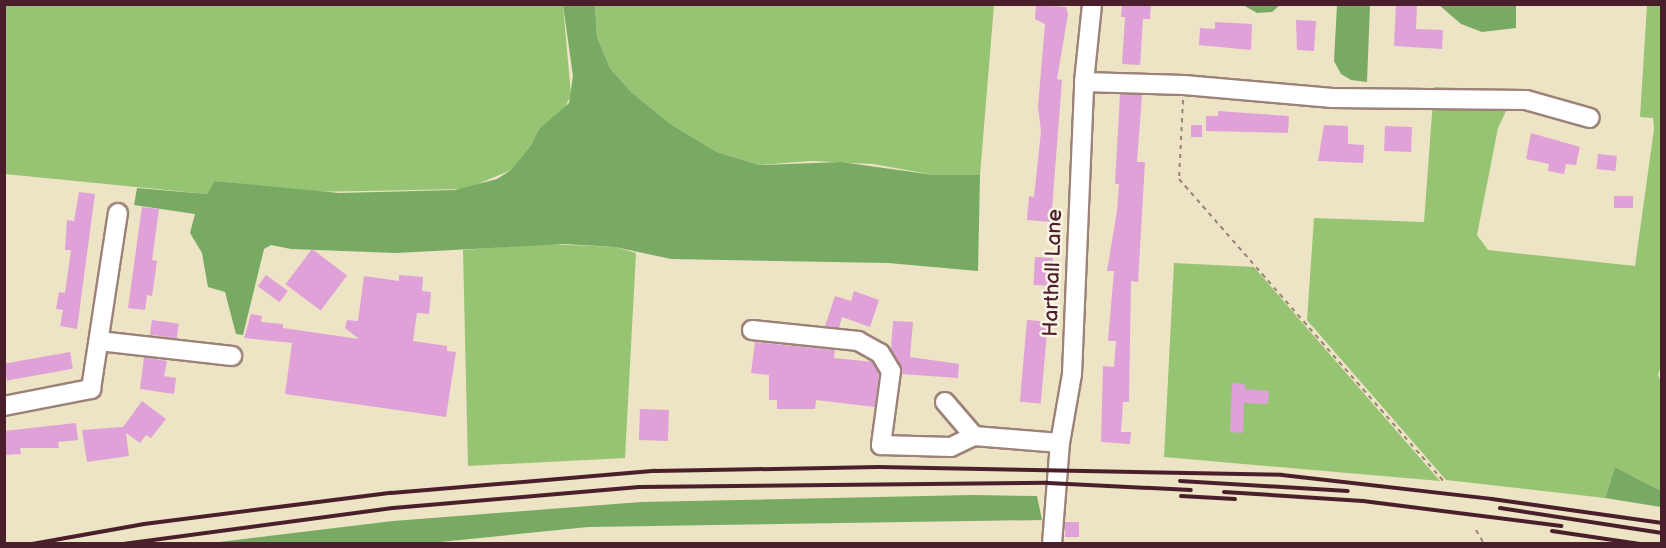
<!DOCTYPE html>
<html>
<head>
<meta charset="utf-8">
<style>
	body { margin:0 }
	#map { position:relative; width:1666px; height:548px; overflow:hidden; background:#ede4c5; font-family:"Balsamiq Sans",sans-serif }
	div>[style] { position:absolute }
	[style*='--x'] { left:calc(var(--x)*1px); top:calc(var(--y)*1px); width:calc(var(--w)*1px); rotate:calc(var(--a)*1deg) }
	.green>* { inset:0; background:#97c472 }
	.forest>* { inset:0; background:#79aa64 }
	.building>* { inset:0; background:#dfa1d8; transform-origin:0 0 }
	.path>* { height:2px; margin-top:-1px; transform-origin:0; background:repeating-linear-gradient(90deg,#9c8278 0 4.5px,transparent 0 9px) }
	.roads { filter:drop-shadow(2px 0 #9c8278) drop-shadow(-2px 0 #9c8278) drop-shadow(0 2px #9c8278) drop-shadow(0 -2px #9c8278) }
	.minor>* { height:18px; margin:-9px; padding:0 9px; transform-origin:9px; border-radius:9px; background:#fff }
	.rail>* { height:4px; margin:-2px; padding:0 2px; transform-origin:2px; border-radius:2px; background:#4a1f2b }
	span { translate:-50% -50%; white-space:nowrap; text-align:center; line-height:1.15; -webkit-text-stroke:5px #fcf5e5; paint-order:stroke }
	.street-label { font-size:21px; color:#4a1f2b }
	.frame { position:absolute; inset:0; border:6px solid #4a1f2b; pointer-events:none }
</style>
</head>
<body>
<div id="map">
	<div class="green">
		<div style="clip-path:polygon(4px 5px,563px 5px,571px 95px,564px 109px,539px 129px,531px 145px,511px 170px,466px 189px,310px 192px,216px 181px,207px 194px,5px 174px)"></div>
		<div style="clip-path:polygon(595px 5px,994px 5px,980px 175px,934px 175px,873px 164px,811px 161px,759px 165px,717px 152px,672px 125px,631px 92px,610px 68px,597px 37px)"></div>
		<div style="clip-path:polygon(1647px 5px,1661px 5px,1662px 362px,1658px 375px,1662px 384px,1661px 491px,1615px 467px,1605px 498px,1446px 480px,1307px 320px,1314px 218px,1424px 222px,1434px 87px,1516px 90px,1498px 128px,1477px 235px,1488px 250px,1635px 266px,1654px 129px,1653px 118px,1640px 117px)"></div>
		<div style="clip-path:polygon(546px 244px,615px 247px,636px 253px,625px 458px,468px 466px,463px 250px)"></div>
		<div style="clip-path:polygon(1174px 263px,1254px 267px,1440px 481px,1164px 457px)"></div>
	</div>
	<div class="forest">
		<div style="clip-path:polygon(563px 5px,595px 5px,597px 37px,610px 68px,631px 92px,672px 125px,717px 152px,759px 165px,841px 162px,934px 175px,980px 175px,978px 271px,888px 263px,671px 259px,615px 247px,564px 244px,396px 253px,291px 249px,271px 245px,264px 249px,243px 335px,236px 334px,225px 292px,208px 287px,202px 253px,190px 233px,195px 214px,134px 205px,137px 188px,207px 194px,215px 181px,339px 193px,455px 190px,497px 179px,511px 170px,531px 145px,539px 129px,569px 103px,573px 76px)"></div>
		<div style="clip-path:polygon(1243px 5px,1280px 5px,1272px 12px,1257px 13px)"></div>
		<div style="clip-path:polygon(1337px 5px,1370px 5px,1367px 82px,1351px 80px,1341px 74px,1334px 61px)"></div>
		<div style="clip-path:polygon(1439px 5px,1516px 5px,1516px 28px,1482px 32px,1461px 24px)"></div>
		<div style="clip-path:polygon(1615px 467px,1661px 491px,1661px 507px,1605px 498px)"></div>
		<div style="clip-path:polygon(972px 495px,1037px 496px,1042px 520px,588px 527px,420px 544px,211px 543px,393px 521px,641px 502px)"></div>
	</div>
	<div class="building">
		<div style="clip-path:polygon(1122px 4px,1151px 4px,1150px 19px,1143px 19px,1140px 65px,1122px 64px,1125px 17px,1121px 17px)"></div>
		<div style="clip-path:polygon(1396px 4px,1417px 4px,1416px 29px,1443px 30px,1442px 49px,1394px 46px)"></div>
		<div style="clip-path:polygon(1036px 5px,1066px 7px,1068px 14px,1057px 79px,1062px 80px,1051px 222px,1027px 220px,1029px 196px,1034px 197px,1041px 131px,1038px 107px,1045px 24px,1035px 19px)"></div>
		<div style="clip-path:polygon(1296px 20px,1316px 21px,1314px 51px,1297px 50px)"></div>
		<div style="clip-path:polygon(1215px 22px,1252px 24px,1251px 50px,1199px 45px,1200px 28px,1215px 29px)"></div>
		<div style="clip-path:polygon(1120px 94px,1142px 95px,1137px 162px,1145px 162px,1138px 282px,1131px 281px,1129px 402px,1123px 402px,1121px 432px,1131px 432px,1130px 444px,1101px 442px,1103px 366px,1114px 367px,1116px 341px,1108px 341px,1114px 271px,1107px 271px,1117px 211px,1119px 184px,1115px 184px)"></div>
		<div style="clip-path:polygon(1218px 111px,1289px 116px,1288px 133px,1206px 131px,1206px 116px,1218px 116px)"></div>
		<div style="left:1191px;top:125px;width:11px;height:12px"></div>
		<div style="clip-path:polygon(1324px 125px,1348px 126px,1348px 144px,1364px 145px,1363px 163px,1318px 161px)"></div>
		<div style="left:1385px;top:126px;width:27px;height:25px;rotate:2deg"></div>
		<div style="clip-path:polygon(1531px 133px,1580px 147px,1576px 165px,1566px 164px,1564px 174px,1548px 171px,1549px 164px,1526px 159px)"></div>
		<div style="left:1598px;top:154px;width:19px;height:15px;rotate:6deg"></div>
		<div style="clip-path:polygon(79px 192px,95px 194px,77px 329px,60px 326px,63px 310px,56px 309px,59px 292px,65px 293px,71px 250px,65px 250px,67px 220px,74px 221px)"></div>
		<div style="left:1614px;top:196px;width:19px;height:12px"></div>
		<div style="clip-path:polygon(142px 207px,159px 209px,152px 260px,157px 261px,152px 296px,147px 295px,145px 310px,128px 308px)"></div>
		<div style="left:312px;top:249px;width:44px;height:44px;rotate:37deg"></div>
		<div style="left:1035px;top:257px;width:18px;height:28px;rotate:3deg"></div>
		<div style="left:266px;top:275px;width:27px;height:14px;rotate:36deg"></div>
		<div style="clip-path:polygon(399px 275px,423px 277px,422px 291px,431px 292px,429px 314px,417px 313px,413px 341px,447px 346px,447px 351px,456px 352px,446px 417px,285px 394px,292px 343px,244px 338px,251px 314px,262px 316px,261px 322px,283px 324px,283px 328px,359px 339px,345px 328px,347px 320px,358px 321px,364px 276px,399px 281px)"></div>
		<div style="clip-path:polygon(854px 291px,879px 300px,870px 327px,842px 317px,839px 328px,825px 326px,835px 296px,851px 301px)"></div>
		<div style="left:152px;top:320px;width:27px;height:15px;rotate:8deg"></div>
		<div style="left:1027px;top:320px;width:21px;height:82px;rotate:5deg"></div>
		<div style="clip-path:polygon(893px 321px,913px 322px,910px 357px,959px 364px,958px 378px,902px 374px,891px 350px)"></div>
		<div style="clip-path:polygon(755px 342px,835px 350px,834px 358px,873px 362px,879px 373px,875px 407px,816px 400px,815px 409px,777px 409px,777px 400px,769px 400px,769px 375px,751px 373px)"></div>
		<div style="left:70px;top:352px;width:17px;height:67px;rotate:80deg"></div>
		<div style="clip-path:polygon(144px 357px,167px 361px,164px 376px,176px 378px,174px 394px,140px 389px)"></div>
		<div style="clip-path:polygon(1232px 383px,1245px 384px,1245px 389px,1269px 391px,1268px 404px,1244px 403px,1243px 433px,1230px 432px)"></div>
		<div style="clip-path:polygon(142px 401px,166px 419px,151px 438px,146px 435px,140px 443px,126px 433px,129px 456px,87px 462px,82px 430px,123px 427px)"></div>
		<div style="left:640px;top:409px;width:29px;height:31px;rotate:2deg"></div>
		<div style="clip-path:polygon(76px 423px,78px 440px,58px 442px,59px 448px,20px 448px,21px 454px,4px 455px,4px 431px)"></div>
		<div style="left:1065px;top:522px;width:14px;height:15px"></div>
	</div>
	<div class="path">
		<div style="--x:1183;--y:100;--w:79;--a:92.9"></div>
		<div style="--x:1179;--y:179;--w:401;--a:48.8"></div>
		<div style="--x:1476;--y:530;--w:16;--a:60"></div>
	</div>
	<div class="roads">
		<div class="minor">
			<div style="--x:1084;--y:82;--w:100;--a:1.7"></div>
			<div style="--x:1184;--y:85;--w:149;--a:5"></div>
			<div style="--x:1332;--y:98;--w:194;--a:0.6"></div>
			<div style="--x:1526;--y:100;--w:66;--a:15.7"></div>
			<div style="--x:752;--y:330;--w:107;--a:5.9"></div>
			<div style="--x:858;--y:341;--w:25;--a:29"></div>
			<div style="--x:880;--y:353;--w:21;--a:59"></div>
			<div style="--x:891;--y:371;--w:75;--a:97.7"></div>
			<div style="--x:881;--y:445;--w:70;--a:1.6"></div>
			<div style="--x:951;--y:447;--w:25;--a:-26"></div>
			<div style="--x:99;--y:341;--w:134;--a:6.4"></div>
			<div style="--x:945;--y:402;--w:45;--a:49.5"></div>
			<div style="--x:974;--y:436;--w:86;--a:4.7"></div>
			<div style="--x:4;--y:406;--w:89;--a:-11.1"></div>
			<div style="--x:91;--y:389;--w:178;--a:-81.3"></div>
			<div style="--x:1052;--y:544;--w:101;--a:-85.5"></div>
			<div style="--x:1060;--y:443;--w:70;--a:-80.1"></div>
			<div style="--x:1072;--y:374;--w:292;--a:-87.6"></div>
			<div style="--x:1084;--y:82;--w:78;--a:-84.1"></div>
		</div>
	</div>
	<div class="rail">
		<div style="--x:1180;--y:481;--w:168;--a:3.4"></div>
		<div style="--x:1224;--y:492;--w:139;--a:3.7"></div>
		<div style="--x:1363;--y:501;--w:200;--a:7.2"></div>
		<div style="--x:1181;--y:496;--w:54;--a:3.2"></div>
		<div style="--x:1500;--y:508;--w:164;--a:8.8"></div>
		<div style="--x:1552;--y:531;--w:89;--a:8.4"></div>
		<div style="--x:32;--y:544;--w:114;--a:-10.1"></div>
		<div style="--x:144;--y:524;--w:249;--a:-7.2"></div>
		<div style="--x:391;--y:493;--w:265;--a:-4.8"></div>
		<div style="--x:655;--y:471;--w:224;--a:-1"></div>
		<div style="--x:879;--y:467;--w:403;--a:1.1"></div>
		<div style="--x:1282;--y:475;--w:211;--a:6.5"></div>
		<div style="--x:1492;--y:499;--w:172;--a:8"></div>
		<div style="--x:123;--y:544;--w:272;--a:-7.6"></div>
		<div style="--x:393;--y:508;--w:247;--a:-4.9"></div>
		<div style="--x:639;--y:487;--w:409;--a:-0.6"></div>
		<div style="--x:1048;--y:483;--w:143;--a:2.8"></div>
	</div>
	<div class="street-label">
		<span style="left:1053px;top:273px;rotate:-88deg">Harthall Lane</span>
	</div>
	<div class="frame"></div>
</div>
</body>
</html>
